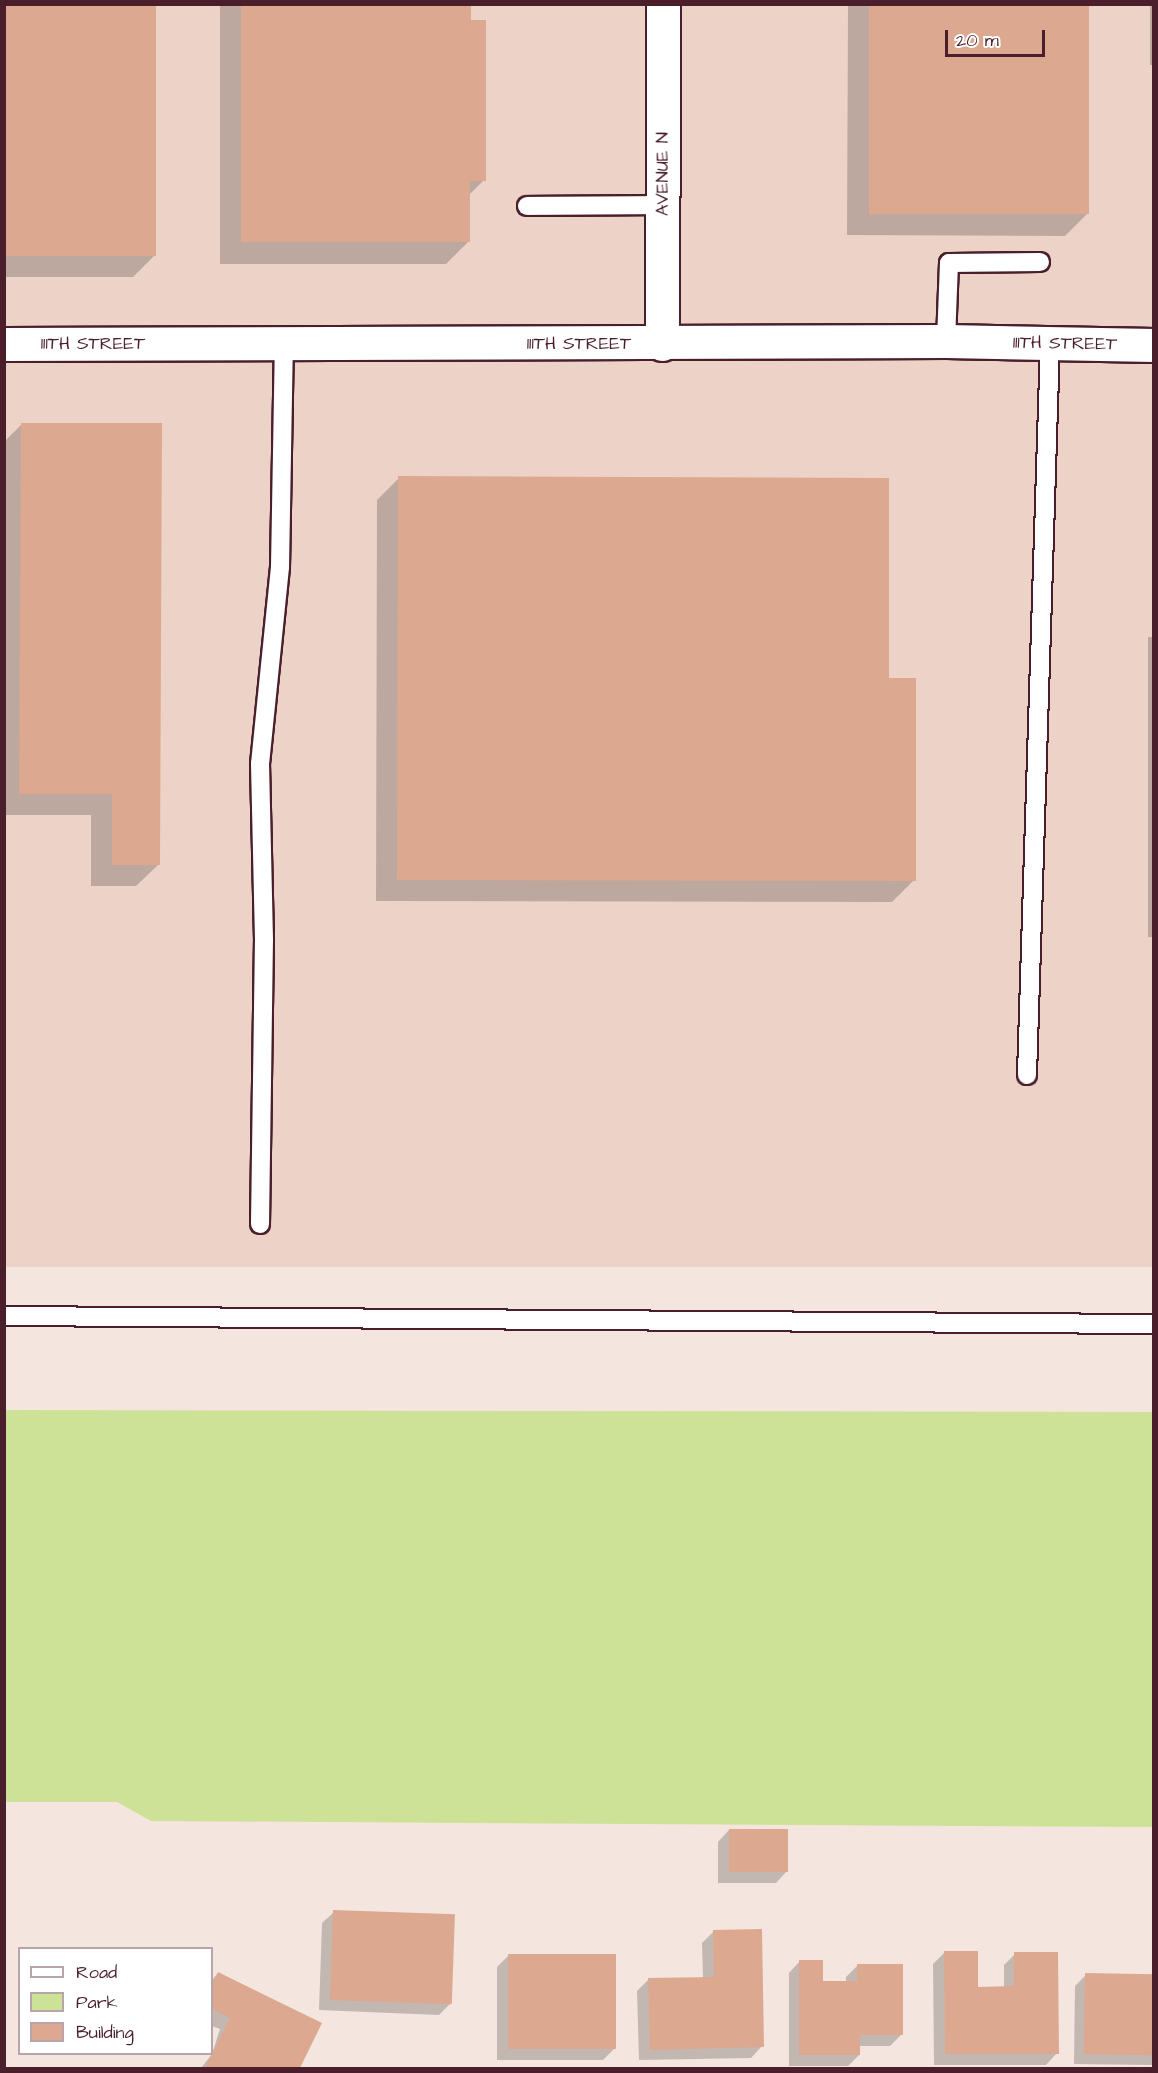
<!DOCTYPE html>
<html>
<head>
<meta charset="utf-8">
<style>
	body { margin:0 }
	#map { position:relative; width:1158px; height:2073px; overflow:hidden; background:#f4e5de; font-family:"Architects Daughter",sans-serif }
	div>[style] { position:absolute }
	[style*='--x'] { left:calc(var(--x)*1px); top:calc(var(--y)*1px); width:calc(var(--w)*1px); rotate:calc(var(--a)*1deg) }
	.built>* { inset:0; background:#edd3c7; transform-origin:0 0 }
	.green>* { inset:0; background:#cde296 }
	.shadow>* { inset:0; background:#0003; transform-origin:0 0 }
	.building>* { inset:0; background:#dca890; transform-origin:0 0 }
	.roads { filter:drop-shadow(2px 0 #4a1f2b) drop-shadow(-2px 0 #4a1f2b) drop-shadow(0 2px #4a1f2b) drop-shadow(0 -2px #4a1f2b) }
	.lane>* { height:18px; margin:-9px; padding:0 9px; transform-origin:9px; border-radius:9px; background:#fff }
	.street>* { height:33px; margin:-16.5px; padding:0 16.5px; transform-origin:16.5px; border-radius:16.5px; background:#fff }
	span { translate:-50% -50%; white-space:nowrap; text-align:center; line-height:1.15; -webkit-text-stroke:5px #fff; paint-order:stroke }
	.street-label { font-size:18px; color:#4a1f2b }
	.frame { position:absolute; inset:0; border:6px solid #4a1f2b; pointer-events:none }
	.legend { position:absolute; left:18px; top:1947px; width:195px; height:108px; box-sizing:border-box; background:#fff; border:2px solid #b7a5aa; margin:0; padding:8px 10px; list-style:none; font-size:18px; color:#4a1f2b }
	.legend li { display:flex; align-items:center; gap:12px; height:30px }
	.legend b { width:30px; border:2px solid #b7a5aa }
	.scale { position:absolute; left:945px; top:30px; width:100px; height:27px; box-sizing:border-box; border:3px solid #4a1f2b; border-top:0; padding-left:8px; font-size:18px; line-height:21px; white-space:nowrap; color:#4a1f2b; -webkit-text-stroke:4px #fff; paint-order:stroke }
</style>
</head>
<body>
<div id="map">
	<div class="built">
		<div style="left:5px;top:5px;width:1148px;height:1262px"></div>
	</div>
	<div class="green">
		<div style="clip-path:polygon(5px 1410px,1153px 1412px,1153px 1827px,151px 1821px,117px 1802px,5px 1802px)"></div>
	</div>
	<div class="shadow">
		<div style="clip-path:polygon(4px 4px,155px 255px,133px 277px,4px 277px)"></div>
		<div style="clip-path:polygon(220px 4px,469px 4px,484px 180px,468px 196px,468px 242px,446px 264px,220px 264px)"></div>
		<div style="clip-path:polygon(848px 4px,1088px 4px,1087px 214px,1065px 236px,847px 235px)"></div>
		<div style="left:1150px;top:4px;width:4px;height:61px"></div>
		<div style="clip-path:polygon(22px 424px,158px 865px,136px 886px,91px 886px,91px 815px,4px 815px,4px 442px)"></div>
		<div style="clip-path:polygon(399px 478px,887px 679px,914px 880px,892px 902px,376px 901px,377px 500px)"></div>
		<div style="left:1154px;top:637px;width:300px;height:6px;rotate:90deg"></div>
		<div style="clip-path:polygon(729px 1830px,787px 1871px,776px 1883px,718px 1883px,718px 1842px)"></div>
		<div style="clip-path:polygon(334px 1912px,450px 2004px,439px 2015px,319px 2010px,322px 1923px)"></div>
		<div style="clip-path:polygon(714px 1931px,762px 2046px,751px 2058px,639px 2060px,637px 1991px,648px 1980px,703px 1978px,702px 1943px)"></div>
		<div style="clip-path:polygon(944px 1953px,976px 1988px,1004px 1988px,1004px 1965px,1015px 1954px,1057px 2053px,1046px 2065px,934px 2065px,933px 1964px)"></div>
		<div style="clip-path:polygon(509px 1955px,614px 2049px,603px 2060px,497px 2060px,497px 1967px)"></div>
		<div style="clip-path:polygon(800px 1961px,821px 1982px,846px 1982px,846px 1977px,858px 1965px,901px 2035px,890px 2046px,859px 2046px,859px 2055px,848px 2066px,789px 2066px,789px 1973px)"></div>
		<div style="clip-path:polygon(218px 1973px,320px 2024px,298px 2068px,201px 2068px,212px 2054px,220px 2029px,212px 2026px,212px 1980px)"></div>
		<div style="clip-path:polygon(1086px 1975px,1154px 1976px,1154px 2065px,1074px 2064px,1075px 1986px)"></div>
	</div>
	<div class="building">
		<div style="left:4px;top:4px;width:152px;height:252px"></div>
		<div style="clip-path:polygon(241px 4px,471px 4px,471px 20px,486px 20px,486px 181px,470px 181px,470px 242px,241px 242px)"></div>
		<div style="left:869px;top:4px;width:220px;height:210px"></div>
		<div style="clip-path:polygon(21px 423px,162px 423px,160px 865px,112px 865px,112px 794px,19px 794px)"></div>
		<div style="clip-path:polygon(398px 476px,889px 478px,889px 678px,916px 678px,916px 881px,397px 880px)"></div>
		<div style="left:729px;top:1829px;width:59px;height:43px"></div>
		<div style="left:333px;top:1910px;width:122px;height:90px;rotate:2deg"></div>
		<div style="clip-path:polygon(762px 1929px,764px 2047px,650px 2050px,648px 1978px,714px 1977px,713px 1930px)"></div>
		<div style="clip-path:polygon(944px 1951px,978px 1951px,978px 1987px,1014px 1986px,1014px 1952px,1058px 1952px,1059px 2054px,945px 2054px)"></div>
		<div style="left:508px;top:1954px;width:108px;height:95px"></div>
		<div style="clip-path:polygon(799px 1960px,823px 1960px,823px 1981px,857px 1981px,857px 1964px,903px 1964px,903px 2035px,860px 2035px,860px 2055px,799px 2055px)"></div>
		<div style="clip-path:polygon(218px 1972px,322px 2023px,300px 2068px,205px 2068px,230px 2018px,212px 2009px,212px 1984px)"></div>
		<div style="left:1085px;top:1973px;width:69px;height:81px;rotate:1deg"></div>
	</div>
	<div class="roads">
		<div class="lane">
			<div style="--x:527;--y:206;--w:136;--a:-0.4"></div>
			<div style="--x:946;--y:341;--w:78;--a:-87.8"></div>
			<div style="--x:949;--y:263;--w:91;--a:-0.6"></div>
			<div style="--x:1027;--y:1075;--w:731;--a:-88.2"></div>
			<div style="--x:260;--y:1224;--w:284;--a:-89.2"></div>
			<div style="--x:264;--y:940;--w:176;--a:-91.3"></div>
			<div style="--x:260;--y:764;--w:198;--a:-84.2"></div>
			<div style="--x:280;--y:567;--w:222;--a:-89"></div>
			<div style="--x:4;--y:1316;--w:1150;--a:0.4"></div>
		</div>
		<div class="street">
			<div style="--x:4;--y:344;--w:942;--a:-0.18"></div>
			<div style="--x:946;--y:341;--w:208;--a:1.1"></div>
			<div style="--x:662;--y:344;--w:340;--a:-89.8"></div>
		</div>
	</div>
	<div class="street-label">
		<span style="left:663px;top:174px;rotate:-90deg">AVENUE N</span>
		<span style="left:93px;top:344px">111TH STREET</span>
		<span style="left:579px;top:344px">111TH STREET</span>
		<span style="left:1065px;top:344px;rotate:1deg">111TH STREET</span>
	</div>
	<div class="frame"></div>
	<ul class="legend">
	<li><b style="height:8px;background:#fff"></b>Road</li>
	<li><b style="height:16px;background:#cde296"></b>Park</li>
	<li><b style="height:16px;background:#dca890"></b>Building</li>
	</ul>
	<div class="scale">20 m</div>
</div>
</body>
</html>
